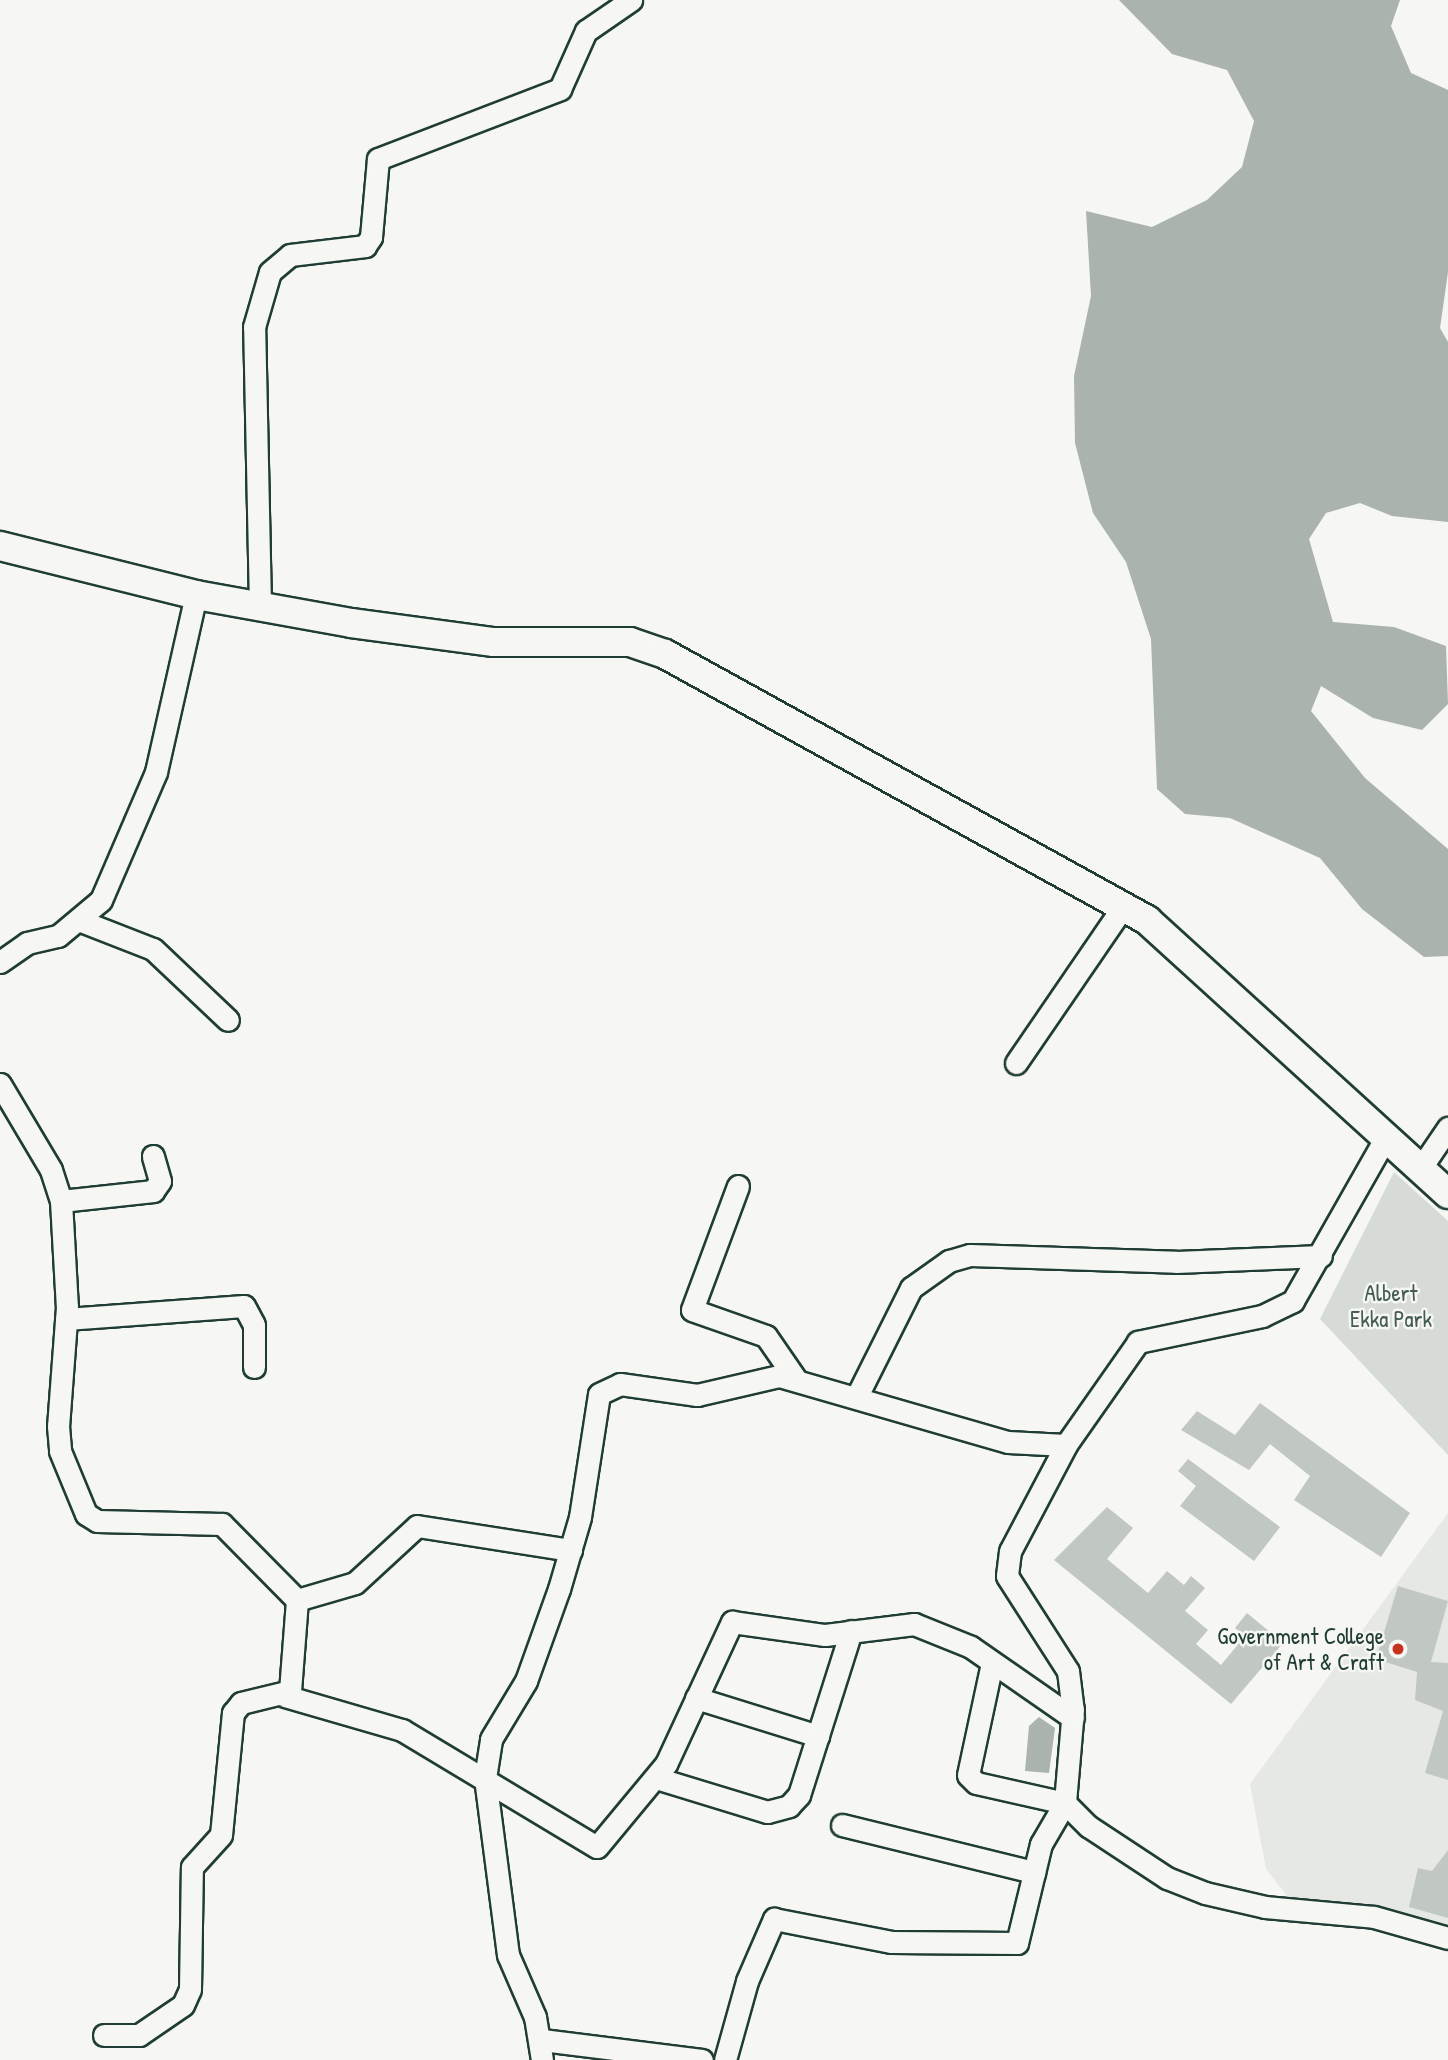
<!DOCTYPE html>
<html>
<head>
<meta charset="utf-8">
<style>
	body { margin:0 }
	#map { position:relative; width:1448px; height:2060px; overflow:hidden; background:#f6f6f2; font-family:"Patrick Hand",sans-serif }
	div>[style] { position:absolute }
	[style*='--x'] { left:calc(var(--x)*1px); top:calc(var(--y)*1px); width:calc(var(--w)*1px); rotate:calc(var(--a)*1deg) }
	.built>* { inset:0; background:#e6e8e4 }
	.green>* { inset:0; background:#d6dbd6 }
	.water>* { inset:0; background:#aab3ae }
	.building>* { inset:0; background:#c1c8c3 }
	.roads { filter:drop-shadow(2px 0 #1f3d34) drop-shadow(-2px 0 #1f3d34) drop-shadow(0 2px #1f3d34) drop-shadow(0 -2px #1f3d34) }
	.minor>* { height:21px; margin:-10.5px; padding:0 10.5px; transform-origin:10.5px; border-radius:10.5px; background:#f6f6f2 }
	.tertiary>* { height:28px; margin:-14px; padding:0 14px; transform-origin:14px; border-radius:14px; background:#f6f6f2 }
	.dots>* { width:19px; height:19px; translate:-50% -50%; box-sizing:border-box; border:4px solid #f6f6f2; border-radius:50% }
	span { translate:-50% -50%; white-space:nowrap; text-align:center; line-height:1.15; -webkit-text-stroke:5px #f6f6f2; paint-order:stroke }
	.park-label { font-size:23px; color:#445d54 }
	.poi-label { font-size:23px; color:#1f3d34 }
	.right { translate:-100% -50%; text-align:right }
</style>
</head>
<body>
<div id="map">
	<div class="built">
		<div style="clip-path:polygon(1448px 1513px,1448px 1927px,1288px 1897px,1266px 1869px,1250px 1784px)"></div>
	</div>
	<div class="green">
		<div style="clip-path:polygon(1394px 1172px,1448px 1221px,1448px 1455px,1320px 1319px)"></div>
	</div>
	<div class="water">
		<div style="clip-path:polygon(1119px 0,1400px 0,1391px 26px,1411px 73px,1448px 90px,1448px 272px,1440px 328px,1448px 342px,1448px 522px,1392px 516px,1360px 503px,1326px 513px,1309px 539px,1333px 622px,1394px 627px,1446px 646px,1448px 704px,1422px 730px,1373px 718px,1321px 686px,1311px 711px,1365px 778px,1448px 849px,1448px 956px,1424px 957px,1362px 909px,1320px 858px,1230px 818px,1185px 814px,1157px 789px,1151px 639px,1126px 562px,1093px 513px,1075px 443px,1074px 376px,1091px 296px,1086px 211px,1152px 227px,1207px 200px,1242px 167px,1254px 121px,1227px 70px,1172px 54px)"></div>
		<div style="clip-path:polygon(1039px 1717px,1055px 1728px,1049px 1773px,1025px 1771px,1029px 1726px)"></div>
	</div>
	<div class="building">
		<div style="clip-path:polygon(1260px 1403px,1410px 1513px,1381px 1557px,1294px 1500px,1310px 1476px,1270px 1444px,1249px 1470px,1181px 1430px,1197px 1411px,1235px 1435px)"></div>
		<div style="clip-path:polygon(1188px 1459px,1280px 1527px,1254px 1561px,1180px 1506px,1196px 1486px,1178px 1471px)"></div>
		<div style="clip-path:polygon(1107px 1507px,1133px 1528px,1107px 1559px,1148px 1593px,1167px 1571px,1184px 1585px,1191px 1576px,1205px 1588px,1185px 1611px,1208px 1630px,1196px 1644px,1221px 1665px,1245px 1636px,1235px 1628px,1247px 1613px,1283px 1643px,1231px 1704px,1054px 1560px)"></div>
		<div style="clip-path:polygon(1398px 1586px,1448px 1601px,1431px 1662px,1448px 1663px,1448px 1780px,1425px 1773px,1443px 1711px,1415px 1700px,1417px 1672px,1376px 1659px)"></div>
		<div style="clip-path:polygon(1448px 1850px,1448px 1918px,1409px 1907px,1418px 1868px,1432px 1871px)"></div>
	</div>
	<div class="roads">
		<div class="minor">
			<div style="--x:260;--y:606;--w:279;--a:-91.2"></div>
			<div style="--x:254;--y:327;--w:57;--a:-73.8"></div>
			<div style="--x:270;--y:272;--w:26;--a:-40"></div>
			<div style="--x:290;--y:255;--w:76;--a:-6.8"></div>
			<div style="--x:365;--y:246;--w:11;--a:-56"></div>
			<div style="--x:371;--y:237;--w:78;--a:-84.9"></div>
			<div style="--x:378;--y:159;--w:195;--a:-21"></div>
			<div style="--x:560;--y:89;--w:64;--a:-65.9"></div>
			<div style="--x:586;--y:31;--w:55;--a:-34.6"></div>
			<div style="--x:81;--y:921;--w:77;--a:21.3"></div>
			<div style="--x:153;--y:949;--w:103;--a:43.4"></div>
			<div style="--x:0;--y:962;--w:33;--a:-35"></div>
			<div style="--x:27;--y:943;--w:32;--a:-13"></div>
			<div style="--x:58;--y:936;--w:56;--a:-39.9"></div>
			<div style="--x:101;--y:900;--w:139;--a:-66.7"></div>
			<div style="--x:156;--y:772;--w:181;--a:-77.3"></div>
			<div style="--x:1016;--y:1063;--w:191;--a:-55.6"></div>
			<div style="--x:0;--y:1084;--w:100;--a:59.3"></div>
			<div style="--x:51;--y:1170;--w:33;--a:72"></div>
			<div style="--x:61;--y:1201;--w:106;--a:86.8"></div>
			<div style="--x:67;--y:1307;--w:119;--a:94.3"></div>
			<div style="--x:58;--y:1426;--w:25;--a:85"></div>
			<div style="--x:60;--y:1451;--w:68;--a:67.6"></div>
			<div style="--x:86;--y:1514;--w:13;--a:32"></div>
			<div style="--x:97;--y:1521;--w:125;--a:1.4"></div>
			<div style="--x:222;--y:1524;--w:107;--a:45.4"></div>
			<div style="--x:1386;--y:1137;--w:189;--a:119.6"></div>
			<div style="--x:1293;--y:1301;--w:34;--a:154"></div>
			<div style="--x:1262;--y:1316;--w:127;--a:168.2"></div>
			<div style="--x:1138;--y:1342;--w:126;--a:125"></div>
			<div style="--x:1066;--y:1445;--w:120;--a:117.8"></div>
			<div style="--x:1010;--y:1551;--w:25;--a:97"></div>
			<div style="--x:1007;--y:1576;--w:113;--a:57.3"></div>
			<div style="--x:1068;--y:1671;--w:38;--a:83"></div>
			<div style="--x:1073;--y:1709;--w:94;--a:94.9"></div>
			<div style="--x:1065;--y:1803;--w:33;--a:45"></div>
			<div style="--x:1088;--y:1826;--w:95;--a:33.4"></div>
			<div style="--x:1167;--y:1878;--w:41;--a:21.5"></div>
			<div style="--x:1205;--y:1893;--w:62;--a:13.1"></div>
			<div style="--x:1265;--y:1907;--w:109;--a:5.2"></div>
			<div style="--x:1374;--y:1917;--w:77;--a:15.8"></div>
			<div style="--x:1420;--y:1169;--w:50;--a:-55.7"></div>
			<div style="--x:738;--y:1186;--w:132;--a:110.4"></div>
			<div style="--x:692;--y:1310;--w:78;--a:19.4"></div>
			<div style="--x:766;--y:1336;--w:51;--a:55.4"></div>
			<div style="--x:61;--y:1201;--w:93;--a:-6.2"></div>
			<div style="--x:153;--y:1191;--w:12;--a:-55"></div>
			<div style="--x:160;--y:1181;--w:26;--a:-106"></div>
			<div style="--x:66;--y:1319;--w:178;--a:-4.2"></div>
			<div style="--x:244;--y:1306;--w:21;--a:62"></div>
			<div style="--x:254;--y:1325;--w:42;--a:90"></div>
			<div style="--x:857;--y:1396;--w:121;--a:-63.4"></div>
			<div style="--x:911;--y:1288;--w:47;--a:-35.4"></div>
			<div style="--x:949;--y:1261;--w:22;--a:-16"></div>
			<div style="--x:970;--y:1255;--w:206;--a:1.9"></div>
			<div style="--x:1176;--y:1262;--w:145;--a:-2.4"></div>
			<div style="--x:285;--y:1696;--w:122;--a:16.2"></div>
			<div style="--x:402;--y:1730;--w:227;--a:31"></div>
			<div style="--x:597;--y:1847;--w:108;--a:-50.3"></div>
			<div style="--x:666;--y:1764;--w:157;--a:-65.1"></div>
			<div style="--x:732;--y:1622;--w:94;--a:8"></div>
			<div style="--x:825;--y:1635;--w:90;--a:-7"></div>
			<div style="--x:914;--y:1624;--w:61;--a:22"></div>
			<div style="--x:971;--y:1647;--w:124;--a:34.8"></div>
			<div style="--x:696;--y:1698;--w:128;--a:17.3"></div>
			<div style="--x:656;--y:1778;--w:116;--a:17"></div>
			<div style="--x:767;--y:1812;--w:23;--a:-15"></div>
			<div style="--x:789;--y:1806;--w:15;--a:-48"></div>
			<div style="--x:799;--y:1795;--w:172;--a:-72.4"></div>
			<div style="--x:842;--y:1825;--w:198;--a:13.8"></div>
			<div style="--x:104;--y:2035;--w:35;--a:0"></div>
			<div style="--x:139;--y:2035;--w:53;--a:-34.3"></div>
			<div style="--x:183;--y:2005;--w:17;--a:-66"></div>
			<div style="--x:190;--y:1989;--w:122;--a:-89.1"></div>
			<div style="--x:192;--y:1867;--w:43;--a:-47.8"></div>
			<div style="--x:221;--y:1835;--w:123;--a:-84.4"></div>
			<div style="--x:233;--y:1713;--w:13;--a:-51"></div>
			<div style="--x:241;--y:1703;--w:50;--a:-13.8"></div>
			<div style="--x:290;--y:1691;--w:91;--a:-85.6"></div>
			<div style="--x:297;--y:1600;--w:60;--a:-16.3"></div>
			<div style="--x:355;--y:1583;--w:84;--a:-42.6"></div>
			<div style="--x:417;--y:1526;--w:156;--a:8.9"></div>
			<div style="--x:542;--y:2040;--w:161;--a:7.1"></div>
			<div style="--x:542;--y:2060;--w:44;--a:-99.2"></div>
			<div style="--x:535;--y:2017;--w:68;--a:-113.5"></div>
			<div style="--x:508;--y:1955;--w:178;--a:-97.4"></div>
			<div style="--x:485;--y:1778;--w:39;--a:-81"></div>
			<div style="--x:491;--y:1739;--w:68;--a:-58.9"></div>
			<div style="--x:526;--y:1681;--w:98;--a:-70.3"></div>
			<div style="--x:559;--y:1589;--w:75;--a:-73.7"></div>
			<div style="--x:580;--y:1517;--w:124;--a:-81.2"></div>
			<div style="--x:599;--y:1394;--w:23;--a:-25"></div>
			<div style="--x:620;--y:1384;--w:78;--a:8.1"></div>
			<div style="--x:697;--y:1395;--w:84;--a:-13"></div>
			<div style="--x:779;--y:1376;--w:238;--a:16.1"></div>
			<div style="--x:1008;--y:1442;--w:58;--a:3"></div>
			<div style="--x:725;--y:2060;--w:82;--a:-74.4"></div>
			<div style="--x:747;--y:1981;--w:68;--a:-66.5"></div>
			<div style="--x:774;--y:1919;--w:119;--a:11.1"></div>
			<div style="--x:891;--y:1942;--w:126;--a:0.5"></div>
			<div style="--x:1017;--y:1943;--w:102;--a:-76.4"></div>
			<div style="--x:1041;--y:1844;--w:48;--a:-59.7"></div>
			<div style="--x:1065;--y:1803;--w:91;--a:-167.3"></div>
			<div style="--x:976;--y:1783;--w:11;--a:-135"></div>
			<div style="--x:968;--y:1775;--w:115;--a:-77.9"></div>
		</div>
		<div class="tertiary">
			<div style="--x:0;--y:546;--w:202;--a:14"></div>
			<div style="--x:196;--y:595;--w:158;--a:10.2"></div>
			<div style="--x:351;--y:623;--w:144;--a:7.6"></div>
			<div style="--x:494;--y:642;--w:136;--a:0"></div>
			<div style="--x:630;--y:642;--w:37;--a:19"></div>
			<div style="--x:665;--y:654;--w:551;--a:28.89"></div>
			<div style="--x:1147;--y:920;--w:407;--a:42.3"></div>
		</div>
	</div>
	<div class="dots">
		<div style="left:1398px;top:1649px;background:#c8321e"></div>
	</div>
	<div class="park-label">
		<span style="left:1391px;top:1306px">Albert<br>Ekka Park</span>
	</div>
	<div class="poi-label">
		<span class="right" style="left:1384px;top:1649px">Government College<br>of Art &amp; Craft</span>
	</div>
</div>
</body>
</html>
